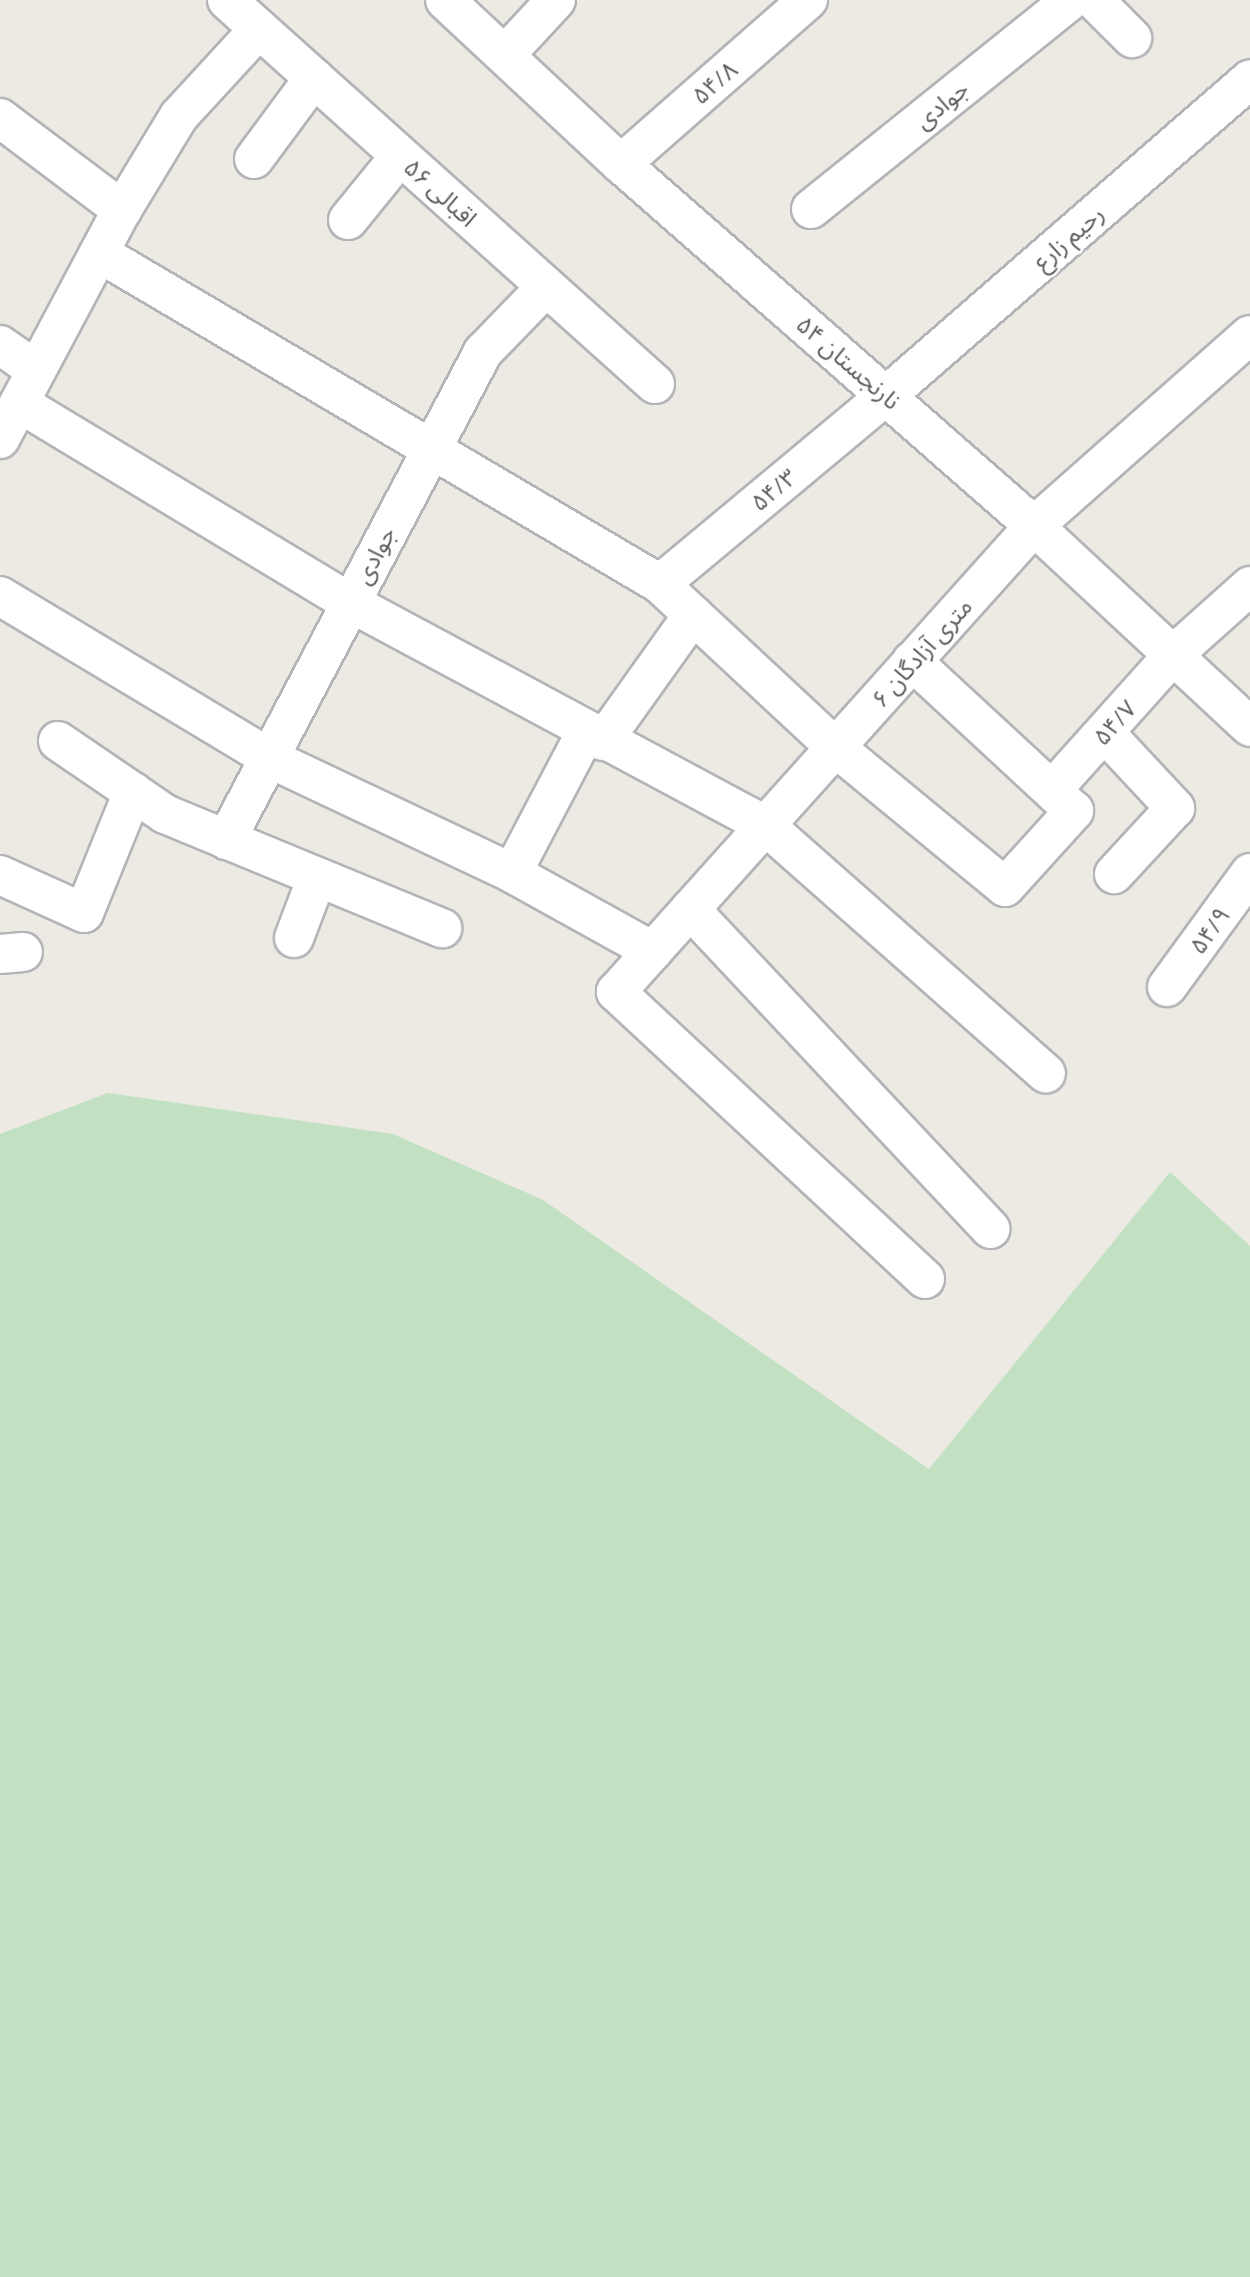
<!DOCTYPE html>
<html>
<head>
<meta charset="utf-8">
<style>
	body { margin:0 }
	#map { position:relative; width:1250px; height:2277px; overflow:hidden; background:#eceae2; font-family:Barlow,"Noto Sans Arabic",sans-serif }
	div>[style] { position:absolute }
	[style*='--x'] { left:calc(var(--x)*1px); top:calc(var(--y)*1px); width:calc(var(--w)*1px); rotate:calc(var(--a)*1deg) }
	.green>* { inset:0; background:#c1e1c2 }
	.roads { filter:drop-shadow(2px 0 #b3b4b8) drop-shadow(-2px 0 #b3b4b8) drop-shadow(0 2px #b3b4b8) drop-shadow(0 -2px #b3b4b8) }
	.minor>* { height:38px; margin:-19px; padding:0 19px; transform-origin:19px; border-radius:19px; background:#fff }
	span { translate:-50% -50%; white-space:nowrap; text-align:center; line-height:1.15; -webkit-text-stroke:5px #fff; paint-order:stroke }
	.street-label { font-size:24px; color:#5b5d61 }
</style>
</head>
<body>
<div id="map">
	<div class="green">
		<div style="clip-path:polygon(108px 1093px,393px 1134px,543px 1200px,929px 1469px,1170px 1172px,1250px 1246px,1250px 2277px,0 2277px,0 1134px)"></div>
	</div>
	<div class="roads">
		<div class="minor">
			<div style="--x:227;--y:0;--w:575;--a:41.9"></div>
			<div style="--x:445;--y:0;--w:241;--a:43"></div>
			<div style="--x:621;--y:164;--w:549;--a:41.23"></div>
			<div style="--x:1034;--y:526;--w:295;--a:42.9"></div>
			<div style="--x:1094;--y:0;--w:54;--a:45"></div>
			<div style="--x:505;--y:55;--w:75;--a:-47.2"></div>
			<div style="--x:0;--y:118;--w:153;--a:37"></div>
			<div style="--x:254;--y:159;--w:101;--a:-53.5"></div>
			<div style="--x:621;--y:164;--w:249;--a:-41.3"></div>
			<div style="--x:811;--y:209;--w:334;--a:-38.8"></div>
			<div style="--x:348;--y:220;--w:82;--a:-50.9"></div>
			<div style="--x:99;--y:253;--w:651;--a:30.54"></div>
			<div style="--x:660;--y:584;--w:239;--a:43"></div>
			<div style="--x:835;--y:747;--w:220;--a:39.5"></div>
			<div style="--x:1005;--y:887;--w:103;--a:-47.8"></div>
			<div style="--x:1074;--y:811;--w:221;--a:-137.2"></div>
			<div style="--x:0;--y:345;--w:44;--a:34.8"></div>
			<div style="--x:19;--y:403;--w:385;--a:31.1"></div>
			<div style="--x:349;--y:602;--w:472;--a:28.2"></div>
			<div style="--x:765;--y:825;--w:375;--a:41.5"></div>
			<div style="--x:0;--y:439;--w:259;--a:-62"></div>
			<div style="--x:122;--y:210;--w:110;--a:-58.8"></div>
			<div style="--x:179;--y:116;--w:118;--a:-47.4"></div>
			<div style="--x:660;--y:584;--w:295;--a:-39.8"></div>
			<div style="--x:887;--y:395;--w:481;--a:-41"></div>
			<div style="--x:0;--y:596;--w:316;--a:31"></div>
			<div style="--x:271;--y:759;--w:267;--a:25.3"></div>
			<div style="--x:512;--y:873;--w:161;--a:29"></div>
			<div style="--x:1105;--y:733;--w:103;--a:47"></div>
			<div style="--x:1175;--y:808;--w:90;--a:132.7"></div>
			<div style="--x:58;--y:741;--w:130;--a:34.3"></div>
			<div style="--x:165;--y:814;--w:300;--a:22.4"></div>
			<div style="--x:603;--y:741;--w:155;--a:-54.5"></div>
			<div style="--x:1052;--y:790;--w:183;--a:-48.1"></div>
			<div style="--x:1174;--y:654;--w:102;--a:-41.8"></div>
			<div style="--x:226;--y:840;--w:552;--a:-62.23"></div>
			<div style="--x:483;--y:352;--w:91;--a:-45.9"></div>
			<div style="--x:512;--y:873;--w:159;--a:-62.3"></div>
			<div style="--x:0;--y:875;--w:92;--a:24.3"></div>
			<div style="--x:84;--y:913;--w:131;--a:-68"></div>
			<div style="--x:690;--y:909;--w:439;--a:46.8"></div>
			<div style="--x:294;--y:938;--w:65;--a:-69.3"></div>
			<div style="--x:0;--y:954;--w:23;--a:-5"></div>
			<div style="--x:1167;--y:987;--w:141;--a:-53.9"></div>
			<div style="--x:925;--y:1279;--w:422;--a:-137.1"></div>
			<div style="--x:616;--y:992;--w:626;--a:-48.11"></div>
			<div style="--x:1034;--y:526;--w:288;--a:-41.5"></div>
		</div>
	</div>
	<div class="street-label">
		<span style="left:714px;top:82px;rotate:-41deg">۵۴/۸</span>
		<span style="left:941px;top:104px;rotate:-39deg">جوادی</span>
		<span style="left:441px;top:192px;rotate:42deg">اقبالی ۵۶</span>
		<span style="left:1068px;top:237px;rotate:-41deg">رحیم زارع</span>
		<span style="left:849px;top:362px;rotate:41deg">نارنجستان ۵۴</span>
		<span style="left:773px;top:489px;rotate:-40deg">۵۴/۳</span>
		<span style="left:374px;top:555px;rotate:-62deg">جوادی</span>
		<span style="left:921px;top:652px;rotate:-48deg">۶ متری آزادگان</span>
		<span style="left:1114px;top:722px;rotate:-48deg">۵۴/۷</span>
		<span style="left:1209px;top:930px;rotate:-54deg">۵۴/۹</span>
	</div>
</div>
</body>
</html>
